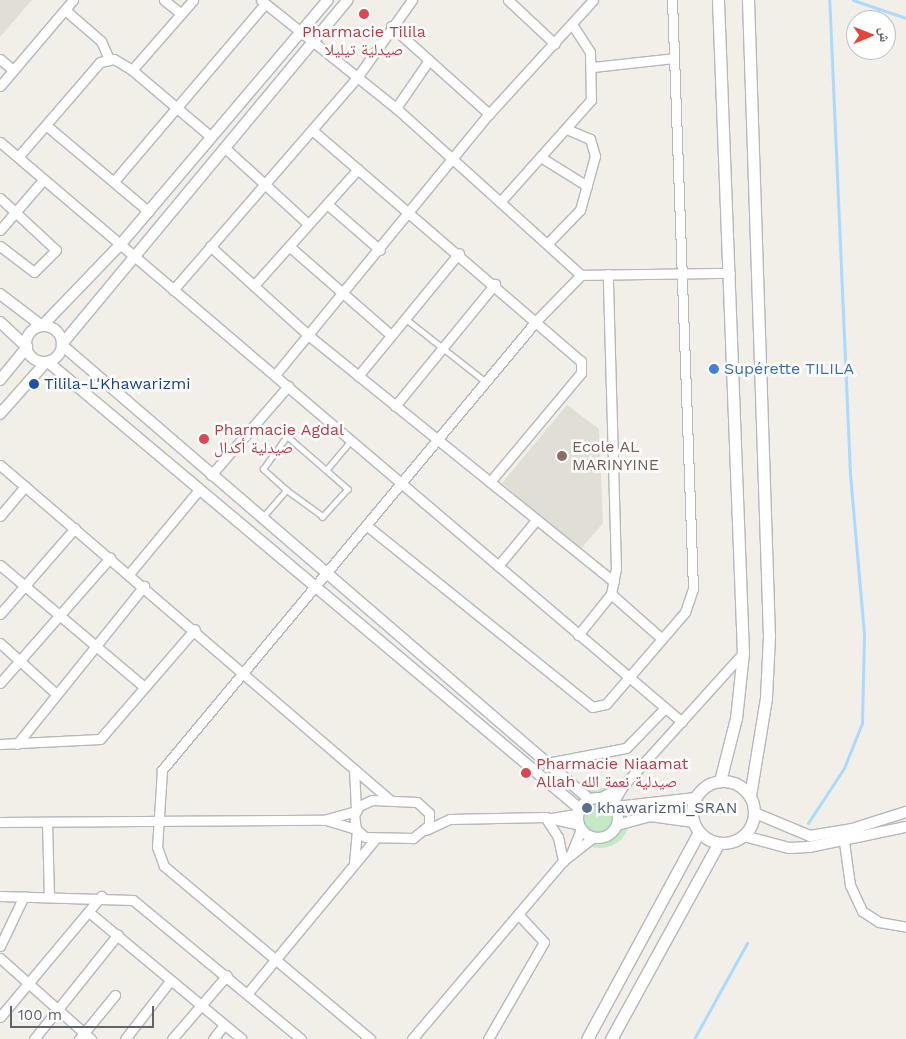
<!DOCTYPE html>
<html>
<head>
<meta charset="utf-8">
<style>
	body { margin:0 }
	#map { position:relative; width:906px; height:1039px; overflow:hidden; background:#f1efe8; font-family:"Work Sans","Noto Naskh Arabic",sans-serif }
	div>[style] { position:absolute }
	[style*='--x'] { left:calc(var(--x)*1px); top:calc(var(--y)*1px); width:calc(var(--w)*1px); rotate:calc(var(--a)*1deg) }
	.education>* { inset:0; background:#e1ded6 }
	.green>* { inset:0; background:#c5e8c5 }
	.round { border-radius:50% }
	.stream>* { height:3px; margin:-1.5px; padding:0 1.5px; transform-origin:1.5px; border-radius:1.5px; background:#aadaff }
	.roads { filter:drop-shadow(1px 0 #b5b8bc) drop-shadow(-1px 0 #b5b8bc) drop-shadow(0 1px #b5b8bc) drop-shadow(0 -1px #b5b8bc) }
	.service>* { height:4.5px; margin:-2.25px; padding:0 2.25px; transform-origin:2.25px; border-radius:2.25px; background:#fff }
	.minor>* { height:9px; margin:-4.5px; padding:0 4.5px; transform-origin:4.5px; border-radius:4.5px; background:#fff }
	.tertiary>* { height:10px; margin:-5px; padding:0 5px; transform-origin:5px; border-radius:5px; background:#fff }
	.tertiary>.ring { margin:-5px; padding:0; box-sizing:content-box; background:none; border:10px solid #fff; border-radius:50% }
	.secondary>* { height:11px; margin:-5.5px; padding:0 5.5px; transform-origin:5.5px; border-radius:5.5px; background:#fff }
	.secondary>.ring { margin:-5.5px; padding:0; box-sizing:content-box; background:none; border:11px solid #fff; border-radius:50% }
	.dots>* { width:14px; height:14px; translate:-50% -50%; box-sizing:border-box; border:2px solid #fff; border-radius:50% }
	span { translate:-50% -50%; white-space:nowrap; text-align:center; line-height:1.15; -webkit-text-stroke:5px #fff; paint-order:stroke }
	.health-label { font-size:16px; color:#be3a42 }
	.left { translate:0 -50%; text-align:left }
	.shop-label { font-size:16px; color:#366cbe }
	.transit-label { font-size:16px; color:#164399 }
	.education-label { font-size:16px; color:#785e54 }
	.service-label { font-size:16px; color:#4e5e75 }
	.north { position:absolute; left:846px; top:10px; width:50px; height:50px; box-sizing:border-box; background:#fff; border:1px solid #bfc1c3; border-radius:50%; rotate:89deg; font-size:14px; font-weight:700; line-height:20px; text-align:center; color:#5f6368 }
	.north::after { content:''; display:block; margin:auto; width:18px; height:22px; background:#ea4335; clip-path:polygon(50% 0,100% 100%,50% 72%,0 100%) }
	.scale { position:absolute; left:10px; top:1006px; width:144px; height:22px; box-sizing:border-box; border:2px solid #5f6368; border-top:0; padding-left:6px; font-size:15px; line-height:18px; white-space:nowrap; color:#5f6368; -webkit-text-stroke:4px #fff; paint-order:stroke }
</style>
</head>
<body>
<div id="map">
	<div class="education">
		<div style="clip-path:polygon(0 0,32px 0,0 37px)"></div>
		<div style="clip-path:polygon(567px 405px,599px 429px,603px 523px,580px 550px,502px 483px)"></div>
	</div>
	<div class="green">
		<div class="round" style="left:570px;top:788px;width:60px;height:60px"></div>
	</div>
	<div class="stream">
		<div style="--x:853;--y:0;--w:56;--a:18.8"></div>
		<div style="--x:808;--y:823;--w:66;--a:-56.8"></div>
		<div style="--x:844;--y:768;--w:48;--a:-68.2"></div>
		<div style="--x:862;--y:723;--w:89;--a:-88.7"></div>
		<div style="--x:864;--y:634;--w:161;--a:-95"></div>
		<div style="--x:850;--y:474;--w:474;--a:-92.5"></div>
		<div style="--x:694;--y:1039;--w:110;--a:-61.1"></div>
	</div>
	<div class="roads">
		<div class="service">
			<div style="--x:406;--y:319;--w:102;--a:38.2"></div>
			<div style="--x:328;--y:468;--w:35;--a:-50"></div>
			<div style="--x:262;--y:518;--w:37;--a:-49"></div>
			<div style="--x:286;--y:490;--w:31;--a:-138"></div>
			<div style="--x:263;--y:469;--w:41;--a:-54"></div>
			<div style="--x:287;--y:436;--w:81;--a:41"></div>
			<div style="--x:348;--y:489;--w:38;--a:132"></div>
			<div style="--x:323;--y:517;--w:46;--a:-143.9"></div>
		</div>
		<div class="minor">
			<div style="--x:164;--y:0;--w:22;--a:39"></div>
			<div style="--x:261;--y:0;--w:173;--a:38.7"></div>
			<div style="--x:396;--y:108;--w:249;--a:42.1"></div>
			<div style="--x:581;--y:275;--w:63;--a:134.4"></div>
			<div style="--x:537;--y:320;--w:586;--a:129.81"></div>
			<div style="--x:162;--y:770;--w:77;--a:93.7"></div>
			<div style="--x:157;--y:847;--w:20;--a:70"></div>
			<div style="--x:164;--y:866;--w:269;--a:40"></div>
			<div style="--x:508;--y:0;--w:64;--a:43.1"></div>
			<div style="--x:65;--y:10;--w:48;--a:40.7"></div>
			<div style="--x:101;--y:41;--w:17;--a:66"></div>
			<div style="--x:391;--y:26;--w:132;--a:41.9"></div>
			<div style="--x:0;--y:59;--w:17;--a:40"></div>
			<div style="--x:593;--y:67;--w:81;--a:-6.3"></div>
			<div style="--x:132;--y:70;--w:101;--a:40.2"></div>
			<div style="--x:0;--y:86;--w:113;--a:-49.7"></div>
			<div style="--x:396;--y:108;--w:58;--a:-55.5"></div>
			<div style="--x:47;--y:126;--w:133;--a:40.1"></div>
			<div style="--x:312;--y:130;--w:355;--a:40.7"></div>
			<div style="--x:581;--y:361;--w:12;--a:90"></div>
			<div style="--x:581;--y:373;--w:142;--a:129.9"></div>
			<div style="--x:0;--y:142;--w:895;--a:40.38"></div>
			<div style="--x:224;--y:147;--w:114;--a:42.5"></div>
			<div style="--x:18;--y:157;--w:125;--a:-49.2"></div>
			<div style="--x:100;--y:62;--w:14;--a:-12"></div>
			<div style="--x:114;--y:59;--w:21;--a:31"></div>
			<div style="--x:132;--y:70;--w:93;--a:-48.9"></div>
			<div style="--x:542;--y:158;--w:53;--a:31.9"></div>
			<div style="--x:115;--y:180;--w:231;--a:-49.6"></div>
			<div style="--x:0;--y:198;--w:76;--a:42.9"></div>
			<div style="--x:56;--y:250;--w:31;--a:135"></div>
			<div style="--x:34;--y:272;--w:43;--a:-142.6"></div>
			<div style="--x:500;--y:202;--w:137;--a:-48.3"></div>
			<div style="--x:591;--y:100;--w:48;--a:-91.2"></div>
			<div style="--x:590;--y:52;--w:33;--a:-123"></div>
			<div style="--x:327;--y:204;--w:70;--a:41"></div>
			<div style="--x:0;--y:230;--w:66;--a:-49.3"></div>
			<div style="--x:548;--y:243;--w:46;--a:-45.9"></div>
			<div style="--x:580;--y:210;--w:56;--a:-74.5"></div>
			<div style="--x:595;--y:156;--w:18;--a:-106"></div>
			<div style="--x:590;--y:139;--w:26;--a:-157"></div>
			<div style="--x:210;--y:246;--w:132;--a:42.2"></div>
			<div style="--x:308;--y:335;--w:393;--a:38.9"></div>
			<div style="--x:290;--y:247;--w:134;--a:41.1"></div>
			<div style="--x:581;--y:275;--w:149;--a:-0.8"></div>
			<div style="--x:256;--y:283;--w:153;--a:-48.2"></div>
			<div style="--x:173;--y:290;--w:279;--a:-49.1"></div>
			<div style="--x:356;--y:79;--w:97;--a:-54.7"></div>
			<div style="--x:275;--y:375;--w:338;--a:-50.7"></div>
			<div style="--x:489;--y:114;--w:154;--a:-47.6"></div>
			<div style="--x:358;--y:376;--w:159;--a:-50.6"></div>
			<div style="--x:395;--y:406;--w:158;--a:-50.7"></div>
			<div style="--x:0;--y:465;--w:514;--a:40.66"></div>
			<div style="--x:211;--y:475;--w:118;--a:-49.1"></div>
			<div style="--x:0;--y:516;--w:39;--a:-50"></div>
			<div style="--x:366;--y:525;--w:290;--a:38.8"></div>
			<div style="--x:592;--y:707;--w:14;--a:-12"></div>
			<div style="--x:606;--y:704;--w:121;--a:-49.3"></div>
			<div style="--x:685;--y:612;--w:24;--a:-71"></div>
			<div style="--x:693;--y:589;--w:589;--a:-92.04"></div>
			<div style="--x:0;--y:565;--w:187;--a:40.2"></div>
			<div style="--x:498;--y:566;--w:60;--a:-50.4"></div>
			<div style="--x:129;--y:574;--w:108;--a:-50.3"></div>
			<div style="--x:611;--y:594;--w:68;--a:41.4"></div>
			<div style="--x:0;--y:614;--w:114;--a:-48.9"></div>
			<div style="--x:578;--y:635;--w:53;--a:-51.2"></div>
			<div style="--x:611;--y:594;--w:25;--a:-79"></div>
			<div style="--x:616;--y:569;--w:295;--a:-91.6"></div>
			<div style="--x:0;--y:643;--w:73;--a:42.2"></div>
			<div style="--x:0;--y:683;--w:167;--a:-48.7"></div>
			<div style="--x:0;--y:744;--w:100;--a:-2.9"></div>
			<div style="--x:100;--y:739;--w:145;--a:-49.2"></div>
			<div style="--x:17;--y:744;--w:203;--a:-51.2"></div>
			<div style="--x:547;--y:763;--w:80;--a:-10.8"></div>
			<div style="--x:626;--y:748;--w:56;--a:-45.7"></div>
			<div style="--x:354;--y:769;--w:41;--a:87.2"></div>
			<div style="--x:601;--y:797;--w:25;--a:-27"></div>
			<div style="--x:372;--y:800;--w:45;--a:2.5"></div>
			<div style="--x:417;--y:802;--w:16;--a:43"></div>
			<div style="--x:429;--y:813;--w:12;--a:90"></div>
			<div style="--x:429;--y:825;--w:21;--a:141"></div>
			<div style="--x:413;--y:838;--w:48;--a:-178.8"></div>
			<div style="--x:365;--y:837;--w:12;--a:-138"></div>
			<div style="--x:356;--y:829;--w:14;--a:-98"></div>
			<div style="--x:354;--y:815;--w:10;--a:-61"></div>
			<div style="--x:359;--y:806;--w:14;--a:-25"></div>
			<div style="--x:613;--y:803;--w:20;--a:-60"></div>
			<div style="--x:623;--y:786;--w:179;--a:-47.9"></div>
			<div style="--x:545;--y:817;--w:24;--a:57"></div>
			<div style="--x:558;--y:837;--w:25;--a:78"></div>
			<div style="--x:552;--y:818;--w:27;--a:-10"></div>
			<div style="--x:326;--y:820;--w:31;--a:17"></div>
			<div style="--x:0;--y:822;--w:323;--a:-0.4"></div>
			<div style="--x:323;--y:820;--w:34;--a:-15"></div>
			<div style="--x:47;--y:822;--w:74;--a:88.5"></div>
			<div style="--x:426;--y:830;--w:26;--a:-25"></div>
			<div style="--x:450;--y:819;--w:95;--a:-1.2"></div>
			<div style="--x:545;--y:817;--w:35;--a:13"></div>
			<div style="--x:843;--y:835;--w:50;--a:82"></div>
			<div style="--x:850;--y:885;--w:29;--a:65"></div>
			<div style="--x:862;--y:911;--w:20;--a:33"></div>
			<div style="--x:879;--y:922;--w:27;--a:10"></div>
			<div style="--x:571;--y:854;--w:27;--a:-68"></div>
			<div style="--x:354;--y:864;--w:34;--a:-85"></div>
			<div style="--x:0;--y:896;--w:133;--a:1.7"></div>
			<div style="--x:133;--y:900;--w:218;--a:39.6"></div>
			<div style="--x:90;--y:913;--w:197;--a:39.7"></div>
			<div style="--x:0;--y:946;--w:55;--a:-64.4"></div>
			<div style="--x:0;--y:958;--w:122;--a:41.7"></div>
			<div style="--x:247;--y:994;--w:201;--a:-50.4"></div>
			<div style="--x:0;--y:1017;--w:158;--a:-50.1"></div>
			<div style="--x:34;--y:1039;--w:134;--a:-51.3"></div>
			<div style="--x:79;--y:1039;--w:57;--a:-50.7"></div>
			<div style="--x:125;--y:1039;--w:73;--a:-52.2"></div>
			<div style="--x:172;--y:1039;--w:84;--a:-49.3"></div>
			<div style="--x:213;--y:1039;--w:18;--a:-52"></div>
			<div style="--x:412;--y:1039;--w:233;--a:-49.7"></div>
			<div style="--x:563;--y:861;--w:39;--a:-38"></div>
			<div style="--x:488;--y:1039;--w:112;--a:-60"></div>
			<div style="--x:544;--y:942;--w:38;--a:-133"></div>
		</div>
		<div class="tertiary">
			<div style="--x:0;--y:294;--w:53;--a:37.3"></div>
			<div style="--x:0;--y:322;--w:37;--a:43"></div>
			<div style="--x:42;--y:326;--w:112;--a:-46.1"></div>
			<div style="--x:120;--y:245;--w:321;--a:-49.7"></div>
			<div class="ring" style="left:26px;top:326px;width:26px;height:26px"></div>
			<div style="--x:62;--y:344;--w:447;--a:-50.3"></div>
			<div style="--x:62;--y:345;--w:696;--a:40.74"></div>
			<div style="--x:48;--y:362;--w:695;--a:40.04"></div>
			<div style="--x:0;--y:380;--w:43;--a:-50.7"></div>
			<div style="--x:0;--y:414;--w:69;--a:-48.5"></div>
			<div class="ring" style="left:578px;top:798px;width:30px;height:30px"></div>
			<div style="--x:616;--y:807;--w:80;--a:-6.5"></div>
			<div style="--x:755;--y:813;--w:60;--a:22.7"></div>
			<div style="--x:810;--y:836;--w:43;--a:-9.5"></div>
			<div style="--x:852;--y:829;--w:57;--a:-17.5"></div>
			<div style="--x:617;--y:825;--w:34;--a:-15"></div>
			<div style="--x:650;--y:816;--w:44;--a:7.8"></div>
			<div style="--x:744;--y:836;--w:47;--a:14.9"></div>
			<div style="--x:789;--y:848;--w:20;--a:-3"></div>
			<div style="--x:809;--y:847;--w:99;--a:-11.7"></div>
		</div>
		<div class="secondary">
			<div style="--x:718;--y:0;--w:653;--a:87.81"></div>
			<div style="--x:743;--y:653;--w:65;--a:96.1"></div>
			<div style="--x:736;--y:718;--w:65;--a:104.3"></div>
			<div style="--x:748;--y:0;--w:636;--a:88.11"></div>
			<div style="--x:769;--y:636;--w:62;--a:92.8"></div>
			<div style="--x:766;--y:698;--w:99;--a:99.3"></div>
			<div class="ring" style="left:692px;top:781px;width:51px;height:51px"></div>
			<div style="--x:587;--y:1039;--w:235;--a:-61.6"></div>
			<div style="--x:611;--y:1039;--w:222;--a:-61.2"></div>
		</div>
	</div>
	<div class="dots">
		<div style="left:364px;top:14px;background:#e0444e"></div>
		<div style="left:714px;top:369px;background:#3f7fe0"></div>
		<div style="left:34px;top:384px;background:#1a4fb4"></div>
		<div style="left:204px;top:439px;background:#e0444e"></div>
		<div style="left:562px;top:456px;background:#8d6e63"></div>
		<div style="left:526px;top:773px;background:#e0444e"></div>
		<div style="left:587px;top:808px;background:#5c6f8a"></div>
	</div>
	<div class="health-label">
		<span style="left:364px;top:41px">Pharmacie Tilila<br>صيدلية تيليلا</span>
		<span class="left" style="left:214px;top:439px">Pharmacie Agdal<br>صيدلية أكدال</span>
		<span class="left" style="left:536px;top:773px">Pharmacie Niaamat<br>Allah صيدلية نعمة الله</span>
	</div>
	<div class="shop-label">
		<span class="left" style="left:724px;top:369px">Supérette TILILA</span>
	</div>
	<div class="transit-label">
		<span class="left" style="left:44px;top:384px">Tilila-L'Khawarizmi</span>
	</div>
	<div class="education-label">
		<span class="left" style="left:572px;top:456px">Ecole AL<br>MARINYINE</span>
	</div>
	<div class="service-label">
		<span class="left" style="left:597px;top:808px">khawarizmi_SRAN</span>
	</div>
	<div class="north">ش</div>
	<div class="scale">100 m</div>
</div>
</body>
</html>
